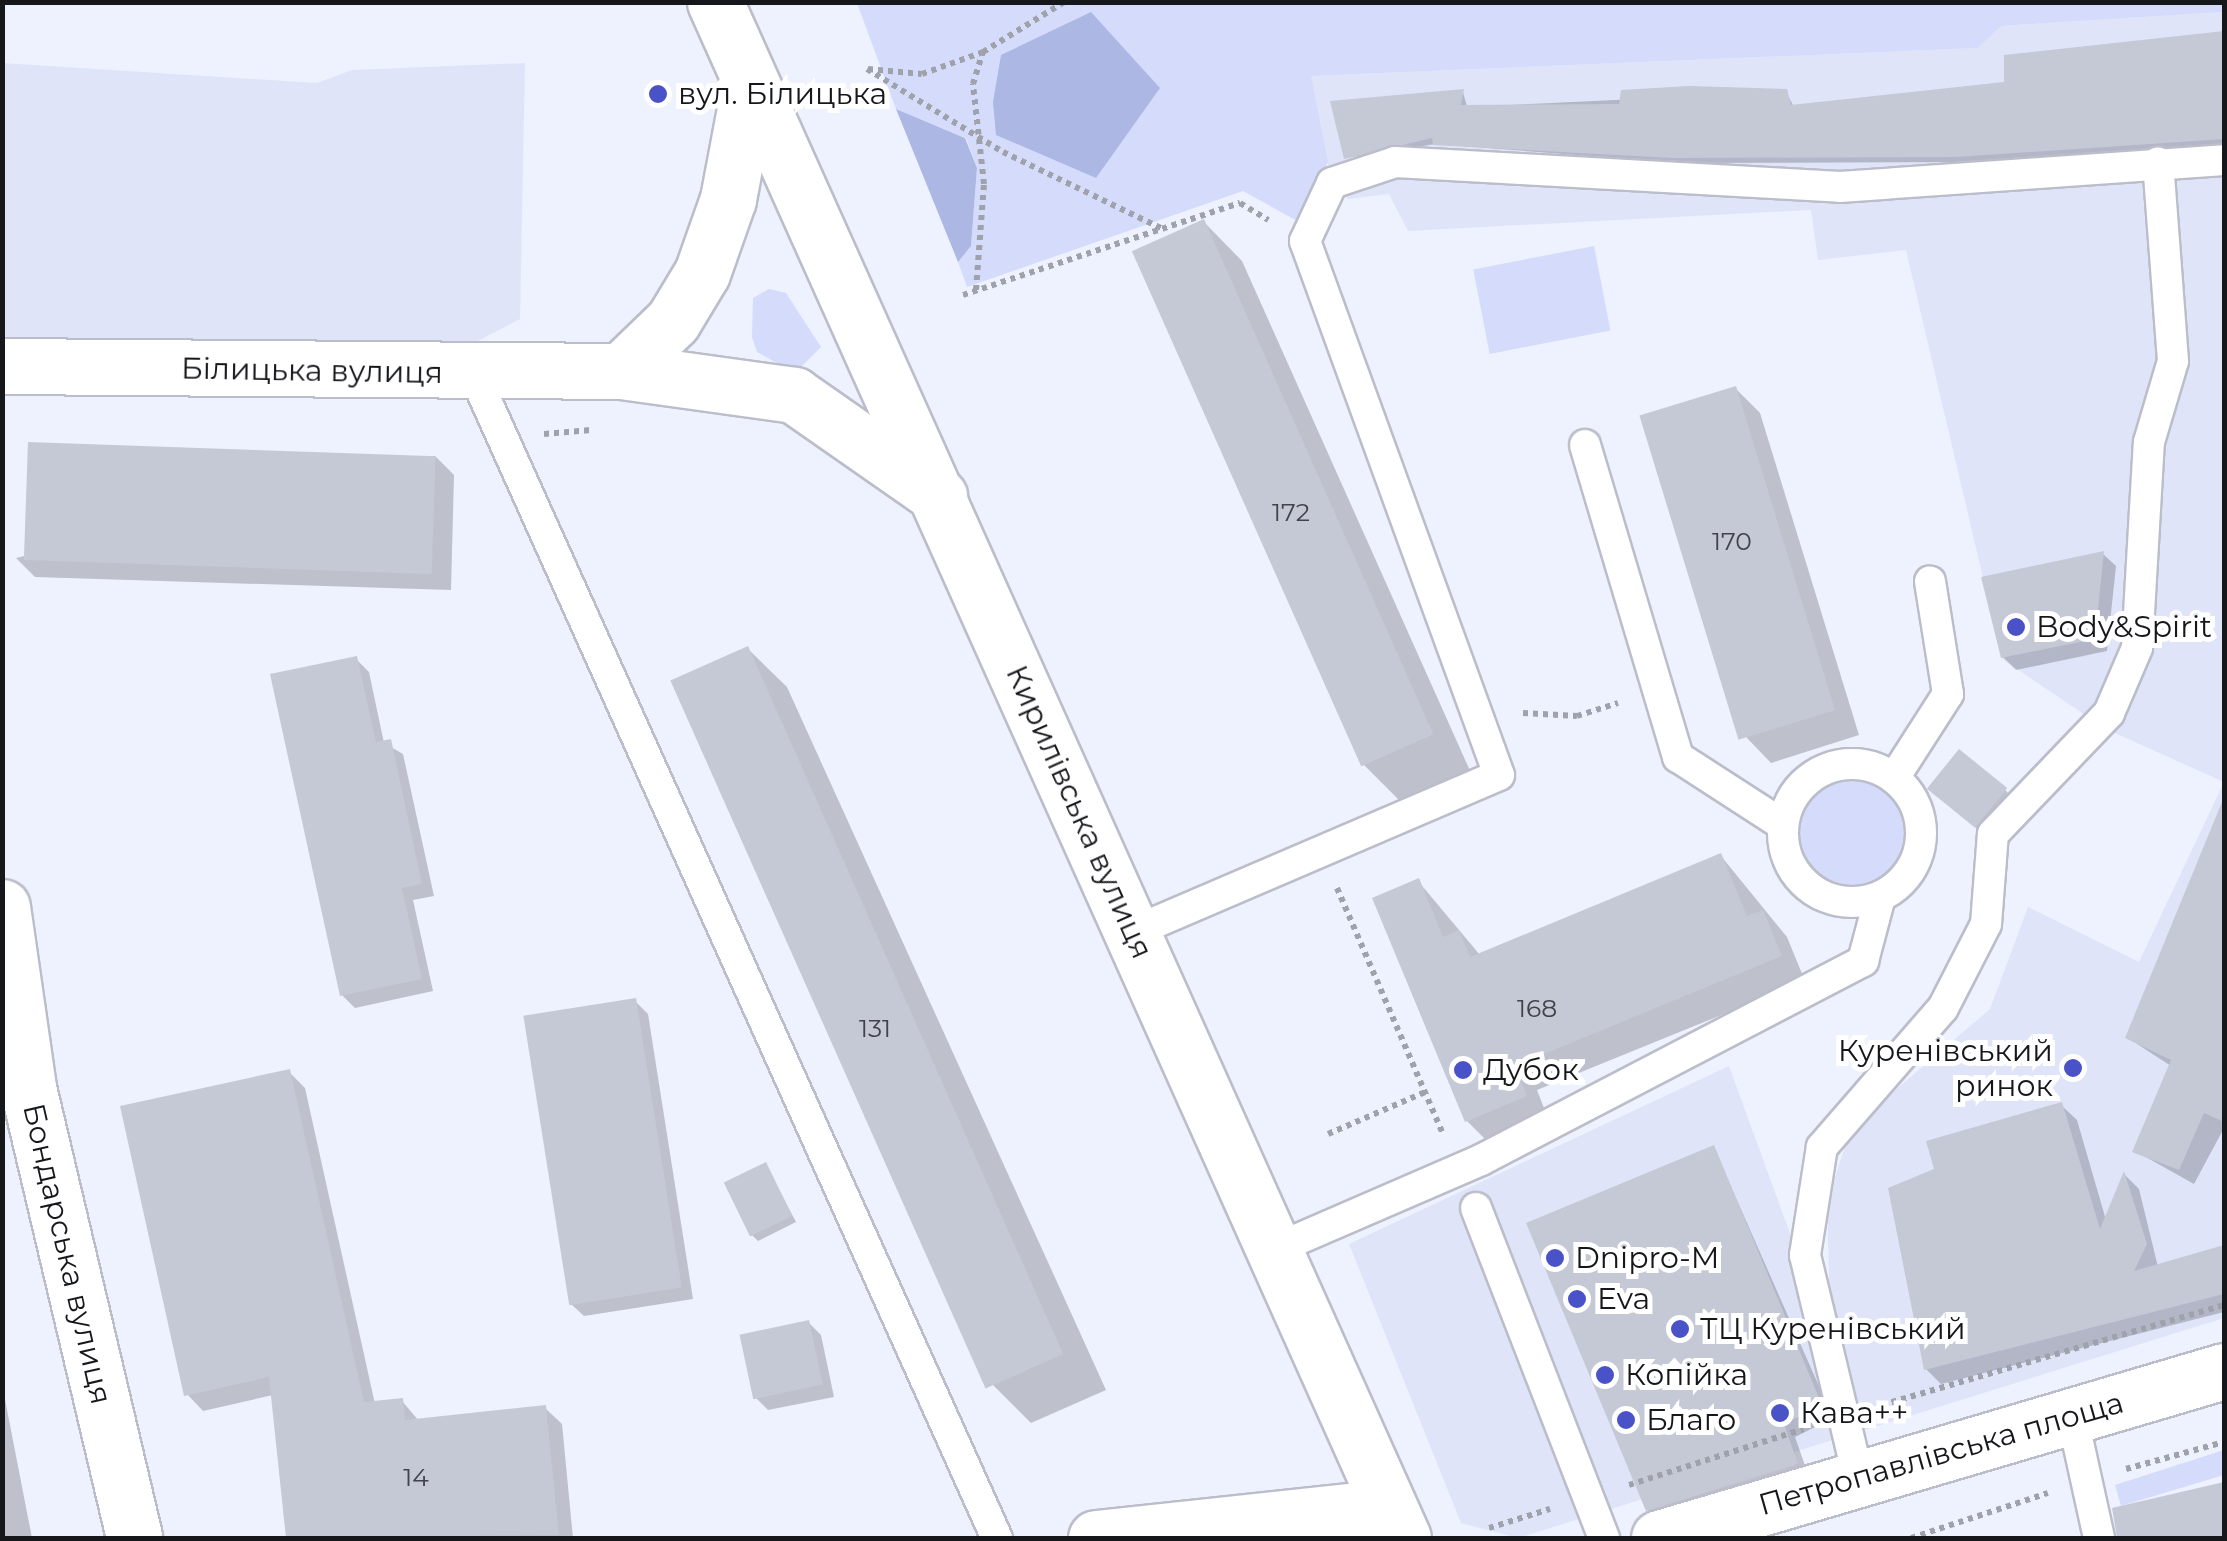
<!DOCTYPE html>
<html>
<head>
<meta charset="utf-8">
<style>
	body { margin:0 }
	#map { position:relative; width:2227px; height:1541px; overflow:hidden; background:#eef1fe; font-family:Montserrat,sans-serif }
	div>[style] { position:absolute }
	[style*='--x'] { left:calc(var(--x)*1px); top:calc(var(--y)*1px); width:calc(var(--w)*1px); rotate:calc(var(--a)*1deg) }
	.built>* { inset:0; background:#dfe4f8 }
	.green>* { inset:0; background:#d5dcfb; transform-origin:0 0 }
	.round { border-radius:50% }
	.forest>* { inset:0; background:#adb7e4 }
	.shadow>* { inset:0; background:#0003 }
	.building>* { inset:0; background:#c5c8d5; transform-origin:0 0 }
	.path>* { height:6px; margin-top:-3px; transform-origin:0; background:repeating-linear-gradient(90deg,#9fa1ab 0 5px,transparent 0 10px) }
	.roads { filter:drop-shadow(2px 0 #bbbeca) drop-shadow(-2px 0 #bbbeca) drop-shadow(0 2px #bbbeca) drop-shadow(0 -2px #bbbeca) }
	.lane>* { height:30px; margin:-15px; padding:0 15px; transform-origin:15px; border-radius:15px; background:#fff }
	.lane>.ring { margin:-15px; padding:0; box-sizing:content-box; background:none; border:30px solid #fff; border-radius:50% }
	.street>* { height:55px; margin:-27.5px; padding:0 27.5px; transform-origin:27.5px; border-radius:27.5px; background:#fff }
	.secondary>* { height:55px; margin:-27.5px; padding:0 27.5px; transform-origin:27.5px; border-radius:27.5px; background:#fff }
	.dots>* { width:28px; height:28px; translate:-50% -50%; box-sizing:border-box; border:5px solid #fff; border-radius:50% }
	span { translate:-50% -50%; white-space:nowrap; text-align:center; line-height:1.15; -webkit-text-stroke:10px #fff; paint-order:stroke }
	.number-label { font-size:25px; color:#42434a }
	.number-label span { -webkit-text-stroke-width:0 }
	.poi-label { font-size:30px; color:#16171b }
	.left { translate:0 -50%; text-align:left }
	.right { translate:-100% -50%; text-align:right }
	.street-label { font-size:30px; color:#16171b }
	.frame { position:absolute; inset:0; border:5px solid #16171b; pointer-events:none }
</style>
</head>
<body>
<div id="map">
	<div class="built">
		<div style="clip-path:polygon(2224px 12px,2224px 1318px,1518px 1538px,1461px 1523px,1349px 1244px,1729px 1066px,1831px 1346px,1827px 1202px,1851px 1128px,1990px 1009px,2028px 907px,2139px 962px,2224px 782px,2106px 729px,2002px 659px,1906px 250px,1818px 260px,1811px 210px,1408px 231px,1389px 194px,1348px 199px,1332px 183px,1310px 76px,1978px 48px,2000px 26px)"></div>
		<div style="clip-path:polygon(2px 63px,317px 83px,352px 70px,525px 63px,520px 319px,443px 359px,3px 354px)"></div>
	</div>
	<div class="green">
		<div style="clip-path:polygon(2224px 2px,2224px 12px,2001px 26px,1978px 48px,1311px 76px,1328px 162px,1301px 223px,1243px 191px,967px 287px,958px 262px,971px 246px,977px 168px,966px 138px,896px 109px,857px 3px)"></div>
		<div style="left:1594px;top:246px;width:86px;height:123px;rotate:79deg"></div>
		<div style="clip-path:polygon(769px 289px,786px 293px,821px 347px,795px 373px,757px 352px,752px 337px,753px 298px)"></div>
		<div class="round" style="left:1799px;top:780px;width:108px;height:108px"></div>
		<div style="clip-path:polygon(2224px 1450px,2224px 1475px,2121px 1506px,2115px 1485px)"></div>
	</div>
	<div class="forest">
		<div style="clip-path:polygon(1091px 12px,1160px 88px,1096px 178px,996px 135px,993px 102px,1001px 55px)"></div>
		<div style="clip-path:polygon(896px 109px,965px 138px,977px 168px,971px 246px,958px 262px)"></div>
	</div>
	<div class="shadow">
		<div style="clip-path:polygon(2224px 36px,2224px 146px,1963px 162px,1680px 163px,1435px 144px,1346px 158px,1463px 92px,1467px 107px,1786px 92px,1794px 107px,2006px 84px,2006px 57px)"></div>
		<div style="clip-path:polygon(1204px 222px,1242px 261px,1471px 773px,1402px 803px,1364px 765px)"></div>
		<div style="clip-path:polygon(1736px 389px,1760px 413px,1859px 735px,1771px 763px,1747px 738px)"></div>
		<div style="clip-path:polygon(435px 456px,454px 475px,451px 590px,35px 577px,16px 558px)"></div>
		<div style="clip-path:polygon(2103px 554px,2116px 566px,2107px 651px,2016px 670px,2003px 657px)"></div>
		<div style="clip-path:polygon(748px 649px,787px 687px,1106px 1390px,1031px 1423px,993px 1385px)"></div>
		<div style="clip-path:polygon(356px 659px,369px 672px,384px 743px,403px 754px,434px 896px,413px 900px,433px 991px,355px 1008px,342px 995px)"></div>
		<div style="clip-path:polygon(2005px 790px,2011px 796px,1981px 832px,1935px 794px)"></div>
		<div style="clip-path:polygon(2224px 806px,2224px 1128px,2194px 1184px,2135px 1151px,2171px 1066px,2128px 1038px)"></div>
		<div style="clip-path:polygon(1721px 856px,1787px 937px,1805px 981px,1537px 1090px,1549px 1121px,1491px 1145px,1467px 1121px,1418px 881px,1480px 955px)"></div>
		<div style="clip-path:polygon(635px 1001px,648px 1014px,693px 1299px,584px 1316px,571px 1304px)"></div>
		<div style="clip-path:polygon(289px 1072px,305px 1088px,375px 1404px,402px 1401px,419px 1421px,545px 1408px,562px 1424px,573px 1538px,288px 1538px,273px 1395px,203px 1411px,187px 1394px)"></div>
		<div style="clip-path:polygon(2061px 1105px,2077px 1120px,2106px 1220px,2125px 1175px,2139px 1189px,2158px 1267px,2224px 1248px,2224px 1312px,1941px 1384px,1926px 1369px,1937px 1170px)"></div>
		<div style="clip-path:polygon(1714px 1148px,1833px 1418px,1795px 1437px,1809px 1477px,1661px 1522px,1648px 1509px)"></div>
		<div style="clip-path:polygon(766px 1165px,796px 1222px,758px 1241px,752px 1235px)"></div>
		<div style="clip-path:polygon(808px 1322px,821px 1335px,834px 1397px,768px 1410px,756px 1398px)"></div>
		<div style="clip-path:polygon(2px 1384px,32px 1538px,2px 1538px)"></div>
		<div style="clip-path:polygon(2218px 1486px,2224px 1538px,2134px 1538px,2125px 1508px)"></div>
	</div>
	<div class="building">
		<div style="clip-path:polygon(2224px 31px,2224px 139px,1956px 157px,1673px 158px,1433px 145px,1432px 138px,1344px 159px,1330px 101px,1464px 89px,1461px 105px,1619px 104px,1621px 90px,1689px 86px,1787px 89px,1791px 105px,2004px 82px,2004px 55px)"></div>
		<div style="left:1204px;top:219px;width:564px;height:79px;rotate:66deg"></div>
		<div style="left:1736px;top:386px;width:339px;height:101px;rotate:73deg"></div>
		<div style="left:28px;top:442px;width:408px;height:118px;rotate:2deg"></div>
		<div style="clip-path:polygon(2104px 551px,2095px 639px,2001px 658px,1981px 577px)"></div>
		<div style="left:748px;top:646px;width:775px;height:85px;rotate:66deg"></div>
		<div style="clip-path:polygon(357px 656px,376px 742px,391px 739px,422px 884px,402px 888px,422px 979px,340px 996px,270px 674px)"></div>
		<div style="left:1959px;top:749px;width:62px;height:51px;rotate:39deg"></div>
		<div style="clip-path:polygon(2224px 797px,2224px 1122px,2204px 1113px,2179px 1170px,2132px 1152px,2171px 1060px,2125px 1038px)"></div>
		<div style="clip-path:polygon(1721px 853px,1747px 916px,1763px 910px,1782px 956px,1515px 1066px,1527px 1096px,1465px 1122px,1372px 898px,1419px 878px,1443px 937px,1459px 930px,1470px 957px)"></div>
		<div style="left:636px;top:998px;width:293px;height:114px;rotate:81deg"></div>
		<div style="clip-path:polygon(290px 1069px,364px 1402px,403px 1398px,405px 1420px,546px 1405px,559px 1535px,286px 1538px,269px 1377px,184px 1396px,120px 1106px)"></div>
		<div style="clip-path:polygon(2062px 1102px,2100px 1229px,2124px 1171px,2147px 1244px,2134px 1271px,2224px 1245px,2224px 1294px,1924px 1370px,1888px 1188px,1934px 1169px,1926px 1141px)"></div>
		<div style="clip-path:polygon(1714px 1145px,1822px 1405px,1784px 1424px,1798px 1464px,1646px 1511px,1526px 1223px)"></div>
		<div style="left:766px;top:1162px;width:60px;height:47px;rotate:64deg"></div>
		<div style="left:809px;top:1320px;width:66px;height:71px;rotate:78deg"></div>
		<div style="clip-path:polygon(2224px 1482px,2224px 1538px,2117px 1538px,2112px 1508px)"></div>
	</div>
	<div class="path">
		<div style="--x:867;--y:69;--w:159;--a:31.4"></div>
		<div style="--x:1003;--y:152;--w:178;--a:25.7"></div>
		<div style="--x:868;--y:69;--w:54;--a:5.3"></div>
		<div style="--x:922;--y:74;--w:65;--a:-19.8"></div>
		<div style="--x:983;--y:52;--w:95;--a:-31.7"></div>
		<div style="--x:976;--y:290;--w:106;--a:-85.7"></div>
		<div style="--x:984;--y:184;--w:101;--a:-96.3"></div>
		<div style="--x:973;--y:84;--w:34;--a:-73"></div>
		<div style="--x:963;--y:295;--w:292;--a:-18.4"></div>
		<div style="--x:1240;--y:203;--w:33;--a:31"></div>
		<div style="--x:544;--y:434;--w:47;--a:-4.9"></div>
		<div style="--x:1523;--y:713;--w:54;--a:3.2"></div>
		<div style="--x:1577;--y:716;--w:43;--a:-17.6"></div>
		<div style="--x:1337;--y:888;--w:268;--a:66.7"></div>
		<div style="--x:1328;--y:1134;--w:106;--a:-23.4"></div>
		<div style="--x:1882;--y:1405;--w:356;--a:-16.3"></div>
		<div style="--x:2126;--y:1469;--w:102;--a:-15.4"></div>
		<div style="--x:1629;--y:1485;--w:183;--a:-17.8"></div>
		<div style="--x:1489;--y:1528;--w:64;--a:-17.3"></div>
		<div style="--x:1911;--y:1538;--w:144;--a:-18.2"></div>
	</div>
	<div class="roads">
		<div class="lane">
			<div style="--x:474;--y:374;--w:1276;--a:65.81"></div>
			<div style="--x:1585;--y:445;--w:326;--a:73.4"></div>
			<div style="--x:1678;--y:757;--w:125;--a:32.9"></div>
			<div class="ring" style="left:1783px;top:764px;width:108px;height:108px"></div>
			<div style="--x:1894;--y:778;--w:100;--a:-57.3"></div>
			<div style="--x:1948;--y:694;--w:114;--a:-99.1"></div>
			<div style="--x:1133;--y:932;--w:398;--a:-23.2"></div>
			<div style="--x:1499;--y:775;--w:568;--a:-109.97"></div>
			<div style="--x:1305;--y:241;--w:64;--a:-65"></div>
			<div style="--x:1332;--y:183;--w:66;--a:-18.4"></div>
			<div style="--x:1395;--y:162;--w:446;--a:3.2"></div>
			<div style="--x:1840;--y:187;--w:385;--a:-4"></div>
			<div style="--x:1476;--y:1208;--w:354;--a:68.8"></div>
			<div style="--x:1273;--y:1250;--w:227;--a:-23.4"></div>
			<div style="--x:1481;--y:1160;--w:431;--a:-27.5"></div>
			<div style="--x:1863;--y:961;--w:66;--a:-75.1"></div>
			<div style="--x:2072;--y:1415;--w:126;--a:77.6"></div>
			<div style="--x:1858;--y:1476;--w:227;--a:-103.5"></div>
			<div style="--x:1805;--y:1255;--w:109;--a:-81.1"></div>
			<div style="--x:1822;--y:1147;--w:184;--a:-49"></div>
			<div style="--x:1943;--y:1008;--w:94;--a:-62.9"></div>
			<div style="--x:1986;--y:924;--w:90;--a:-85.6"></div>
			<div style="--x:1993;--y:834;--w:168;--a:-46.2"></div>
			<div style="--x:2109;--y:713;--w:71;--a:-66.7"></div>
			<div style="--x:2137;--y:648;--w:206;--a:-86.7"></div>
			<div style="--x:2149;--y:442;--w:84;--a:-73.5"></div>
			<div style="--x:2173;--y:361;--w:199;--a:-94.3"></div>
		</div>
		<div class="street">
			<div style="--x:2;--y:366;--w:619;--a:0.46"></div>
			<div style="--x:621;--y:371;--w:175;--a:7.9"></div>
			<div style="--x:794;--y:395;--w:177;--a:34.9"></div>
			<div style="--x:621;--y:371;--w:72;--a:-43.9"></div>
			<div style="--x:673;--y:321;--w:56;--a:-58.9"></div>
			<div style="--x:702;--y:273;--w:78;--a:-70.6"></div>
			<div style="--x:728;--y:199;--w:113;--a:-79.3"></div>
			<div style="--x:2;--y:907;--w:183;--a:81.8"></div>
			<div style="--x:28;--y:1088;--w:462;--a:76.7"></div>
			<div style="--x:1096;--y:1538;--w:293;--a:-6.1"></div>
			<div style="--x:1659;--y:1538;--w:589;--a:-16.47"></div>
		</div>
		<div class="secondary">
			<div style="--x:715;--y:2;--w:1683;--a:65.87"></div>
		</div>
	</div>
	<div class="dots">
		<div style="left:658px;top:94px;background:#4a52c8"></div>
		<div style="left:2016px;top:627px;background:#4a52c8"></div>
		<div style="left:2073px;top:1068px;background:#4a52c8"></div>
		<div style="left:1463px;top:1070px;background:#4a52c8"></div>
		<div style="left:1555px;top:1258px;background:#4a52c8"></div>
		<div style="left:1577px;top:1299px;background:#4a52c8"></div>
		<div style="left:1680px;top:1329px;background:#4a52c8"></div>
		<div style="left:1605px;top:1375px;background:#4a52c8"></div>
		<div style="left:1780px;top:1413px;background:#4a52c8"></div>
		<div style="left:1626px;top:1420px;background:#4a52c8"></div>
	</div>
	<div class="number-label">
		<span style="left:1291px;top:512px">172</span>
		<span style="left:1732px;top:541px">170</span>
		<span style="left:1537px;top:1008px">168</span>
		<span style="left:875px;top:1028px">131</span>
		<span style="left:416px;top:1477px">14</span>
	</div>
	<div class="poi-label">
		<span class="left" style="left:678px;top:94px">вул. Білицька</span>
		<span class="left" style="left:2036px;top:627px">Body&amp;Spirit</span>
		<span class="right" style="left:2053px;top:1068px">Куренівський<br>ринок</span>
		<span class="left" style="left:1483px;top:1070px">Дубок</span>
		<span class="left" style="left:1575px;top:1258px">Dnipro-M</span>
		<span class="left" style="left:1597px;top:1299px">Eva</span>
		<span class="left" style="left:1700px;top:1329px">ТЦ Куренівський</span>
		<span class="left" style="left:1625px;top:1375px">Копійка</span>
		<span class="left" style="left:1800px;top:1413px">Кава++</span>
		<span class="left" style="left:1646px;top:1420px">Благо</span>
	</div>
	<div class="street-label">
		<span style="left:312px;top:371px;rotate:1deg">Білицька вулиця</span>
		<span style="left:1079px;top:812px;rotate:66deg">Кирилівська вулиця</span>
		<span style="left:67px;top:1254px;rotate:77deg">Бондарська вулиця</span>
		<span style="left:1941px;top:1454px;rotate:-16deg">Петропавлівська площа</span>
	</div>
	<div class="frame"></div>
</div>
</body>
</html>
